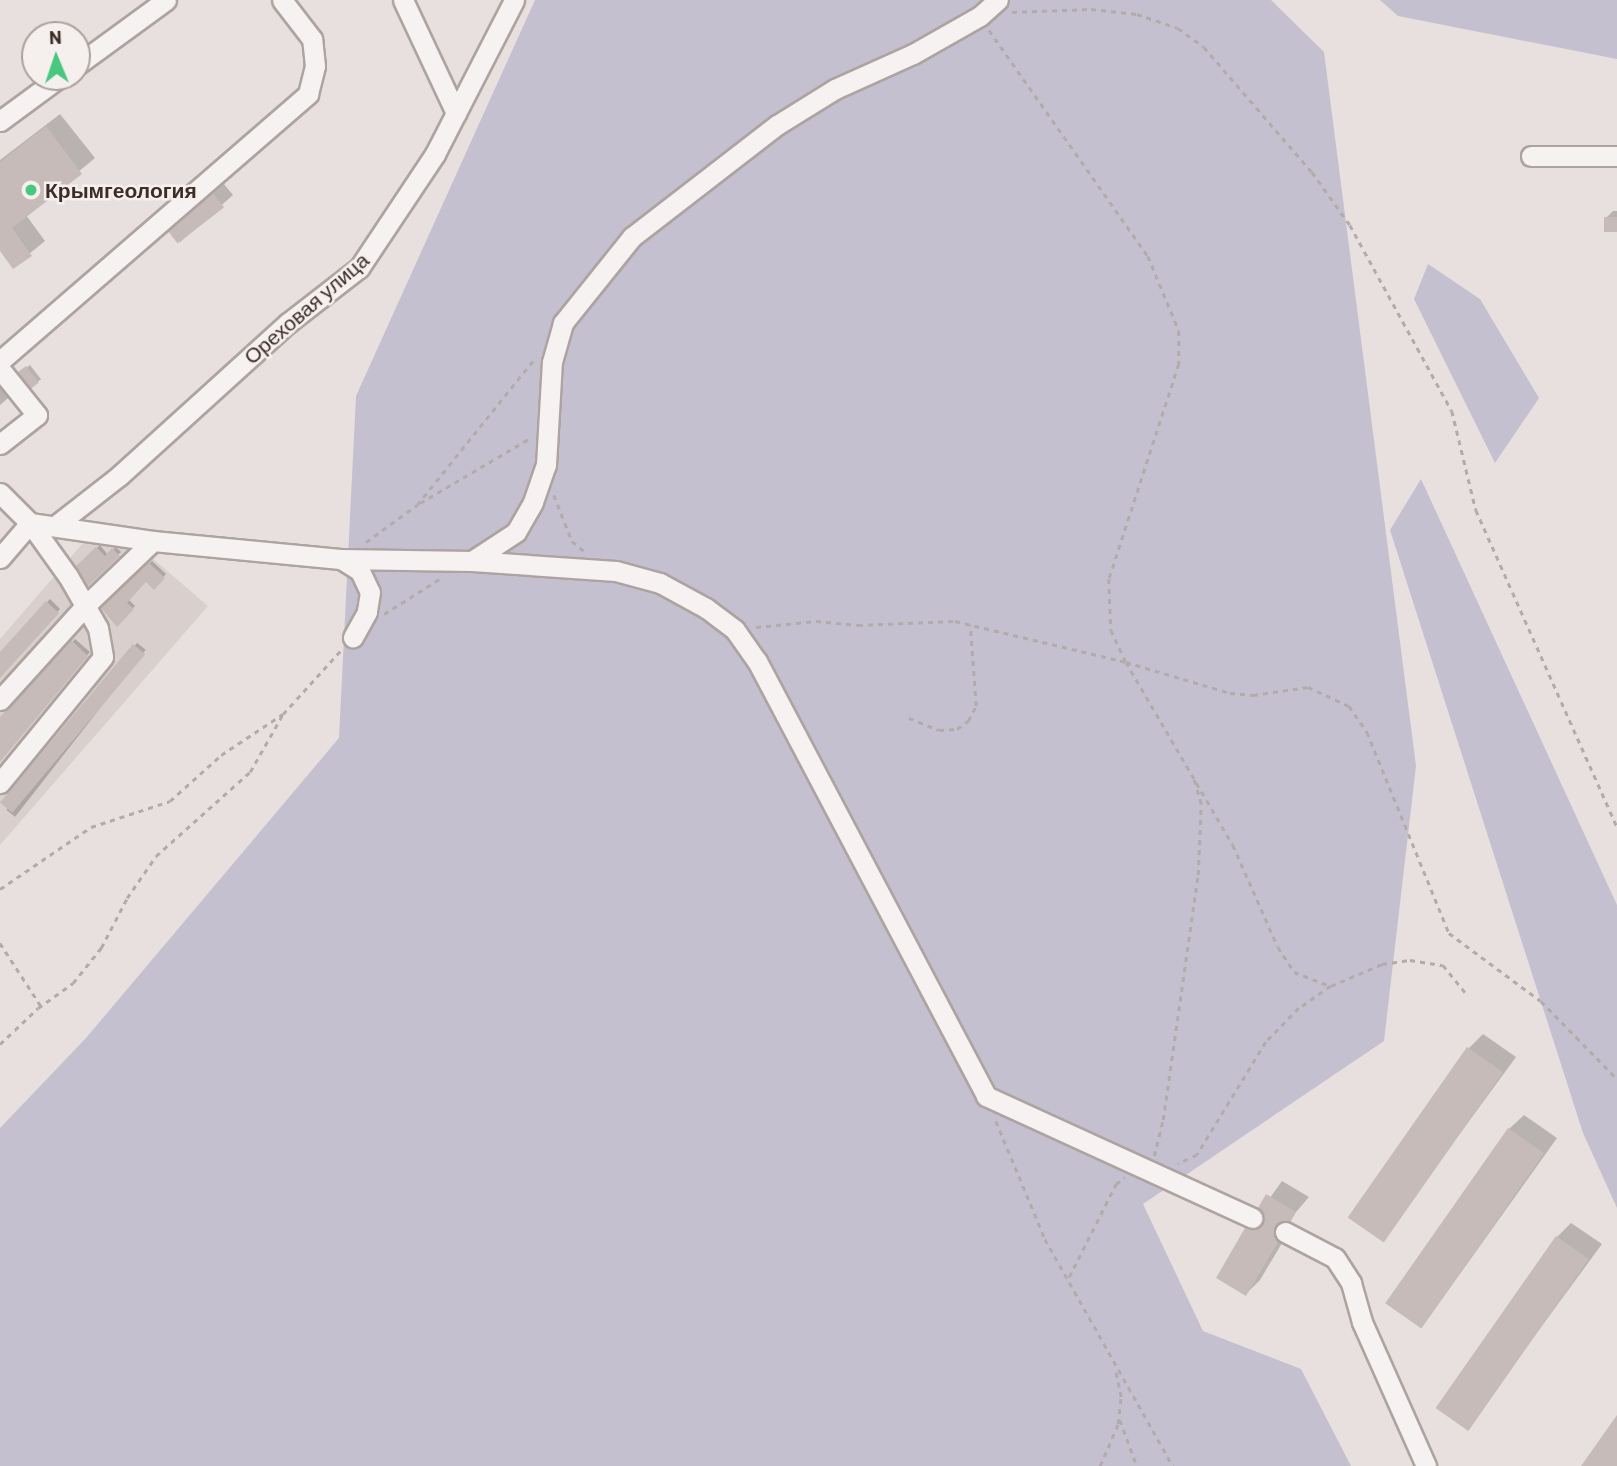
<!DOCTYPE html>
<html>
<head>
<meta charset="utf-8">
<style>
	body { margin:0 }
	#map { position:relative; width:1617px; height:1466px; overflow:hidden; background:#e7e0de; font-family:Barlow,sans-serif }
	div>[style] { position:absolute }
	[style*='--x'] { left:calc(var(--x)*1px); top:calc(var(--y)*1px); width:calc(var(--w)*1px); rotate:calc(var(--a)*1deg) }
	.built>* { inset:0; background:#d9cfcc }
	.green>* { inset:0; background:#c5c0d0 }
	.shadow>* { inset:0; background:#0003; transform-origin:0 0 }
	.building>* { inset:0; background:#c6bbb9; transform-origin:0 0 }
	.minor-tunnel>* { height:19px; margin-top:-9.5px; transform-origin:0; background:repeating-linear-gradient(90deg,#c5bcba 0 19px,transparent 0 29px) }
	.path>* { height:2.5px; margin-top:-1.25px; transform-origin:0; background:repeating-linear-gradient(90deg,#b3aba9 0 5px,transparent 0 10px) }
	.roads { filter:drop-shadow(2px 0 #ada3a0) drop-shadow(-2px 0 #ada3a0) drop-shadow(0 2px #ada3a0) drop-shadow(0 -2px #ada3a0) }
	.minor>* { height:19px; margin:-9.5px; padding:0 9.5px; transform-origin:9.5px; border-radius:9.5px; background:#f6f2f1 }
	.dots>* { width:19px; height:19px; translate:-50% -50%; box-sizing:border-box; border:4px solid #f5efed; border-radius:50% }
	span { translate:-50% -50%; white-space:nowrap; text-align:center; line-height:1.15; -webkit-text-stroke:5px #f5efed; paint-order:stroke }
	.poi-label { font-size:21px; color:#3d2d28; font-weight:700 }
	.left { translate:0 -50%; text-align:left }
	.street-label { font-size:21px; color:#3d2d28 }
	.north { position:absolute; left:21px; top:21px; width:70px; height:70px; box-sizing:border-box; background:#f5efed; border:2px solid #aba19e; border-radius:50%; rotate:358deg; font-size:19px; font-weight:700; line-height:28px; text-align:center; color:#3d2d28 }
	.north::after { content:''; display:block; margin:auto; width:24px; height:32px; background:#48c77e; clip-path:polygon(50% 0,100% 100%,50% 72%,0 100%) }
</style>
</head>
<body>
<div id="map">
	<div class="built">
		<div style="clip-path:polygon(83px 543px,137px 545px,208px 606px,0 845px,0 639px)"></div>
	</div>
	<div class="green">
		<div style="clip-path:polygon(535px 0,1271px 0,1324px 52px,1416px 766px,1384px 1041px,1143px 1204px,1203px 1331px,1301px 1369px,1351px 1466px,0 1466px,0 1128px,86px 1038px,339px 738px,356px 396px)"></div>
		<div style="clip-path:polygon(1380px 0,1617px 0,1617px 59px,1398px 16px)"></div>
		<div style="clip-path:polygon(1428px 264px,1480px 299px,1539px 398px,1495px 463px,1414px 299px)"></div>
		<div style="clip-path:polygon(1421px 479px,1617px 905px,1617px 1208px,1583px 1133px,1390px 530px)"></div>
	</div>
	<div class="shadow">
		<div style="clip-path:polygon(60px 114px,95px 158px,26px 215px,45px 241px,13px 267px,0 248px,0 160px)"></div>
		<div style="clip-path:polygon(224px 184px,233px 195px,180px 242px,181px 221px)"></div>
		<div style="clip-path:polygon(1613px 211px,1617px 211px,1617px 230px,1606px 218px)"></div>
		<div style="left:30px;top:365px;width:18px;height:11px;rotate:52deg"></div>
		<div style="clip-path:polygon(0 372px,15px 392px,0 405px)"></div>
		<div style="clip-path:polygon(100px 545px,108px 555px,116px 547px,121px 552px,88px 583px,78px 566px)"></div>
		<div style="clip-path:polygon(152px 561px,166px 574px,154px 587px,146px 580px,128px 599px,135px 606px,117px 624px,103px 608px)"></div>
		<div style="clip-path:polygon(50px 599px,60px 609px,0 676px,0 654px)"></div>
		<div style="clip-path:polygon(75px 639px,90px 652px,0 757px,0 721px)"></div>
		<div style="left:137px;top:643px;width:11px;height:212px;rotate:38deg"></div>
		<div style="clip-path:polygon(1483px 1034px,1516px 1057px,1382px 1240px,1469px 1048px)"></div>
		<div style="clip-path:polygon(1524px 1115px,1557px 1138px,1422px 1327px,1509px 1129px)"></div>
		<div style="clip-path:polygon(1282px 1181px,1309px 1197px,1290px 1219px,1292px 1226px,1260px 1280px,1246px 1294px,1247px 1230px)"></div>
		<div style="clip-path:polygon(1571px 1223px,1602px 1244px,1467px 1428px,1557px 1237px)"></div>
	</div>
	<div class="building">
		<div style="clip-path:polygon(46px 126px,82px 174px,12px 228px,32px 256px,13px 269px,0 251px,0 162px)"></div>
		<div style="left:213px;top:193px;width:18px;height:59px;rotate:52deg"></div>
		<div style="left:1617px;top:217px;width:15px;height:13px;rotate:90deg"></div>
		<div style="left:26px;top:366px;width:21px;height:10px;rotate:53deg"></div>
		<div style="clip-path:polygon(96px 547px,105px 556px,112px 548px,120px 556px,88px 586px,76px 566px)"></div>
		<div style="clip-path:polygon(148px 562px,165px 578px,154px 590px,146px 582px,127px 603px,134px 609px,117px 627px,101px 608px)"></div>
		<div style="clip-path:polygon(46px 601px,59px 613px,0 678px,0 652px)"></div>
		<div style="clip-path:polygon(71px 640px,88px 656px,0 762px,0 717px)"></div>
		<div style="left:133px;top:644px;width:16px;height:207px;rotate:40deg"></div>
		<div style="left:1467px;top:1047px;width:44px;height:208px;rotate:35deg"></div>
		<div style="left:1508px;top:1128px;width:44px;height:214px;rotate:35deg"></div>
		<div style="clip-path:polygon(1266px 1194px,1296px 1212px,1291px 1221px,1275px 1226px,1278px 1242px,1246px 1296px,1216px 1278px,1245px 1228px,1254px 1230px,1263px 1224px,1258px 1208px)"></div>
		<div style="left:1556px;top:1236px;width:40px;height:210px;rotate:35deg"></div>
		<div style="clip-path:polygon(1617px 1415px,1617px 1466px,1581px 1466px)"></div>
	</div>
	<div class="minor-tunnel">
		<div style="--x:1252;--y:1218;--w:36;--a:23"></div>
	</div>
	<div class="path">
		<div style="--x:1012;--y:12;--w:79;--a:-2.2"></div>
		<div style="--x:1091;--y:9;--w:46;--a:6.2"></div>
		<div style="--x:1137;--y:14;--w:43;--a:18.9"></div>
		<div style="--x:1178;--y:28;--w:32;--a:36"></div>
		<div style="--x:1204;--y:47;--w:165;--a:49.2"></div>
		<div style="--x:1312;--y:172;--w:65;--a:54.4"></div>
		<div style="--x:1350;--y:225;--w:212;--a:61.3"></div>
		<div style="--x:1452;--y:411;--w:102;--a:76.4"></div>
		<div style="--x:1476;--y:510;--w:346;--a:66"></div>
		<div style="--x:989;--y:30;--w:276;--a:54.9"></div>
		<div style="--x:1148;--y:256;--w:81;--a:67.5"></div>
		<div style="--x:1179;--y:331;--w:33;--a:90"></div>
		<div style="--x:1179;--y:364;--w:226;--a:108"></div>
		<div style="--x:1109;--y:579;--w:51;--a:87.8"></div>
		<div style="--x:1111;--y:630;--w:35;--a:65"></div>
		<div style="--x:1126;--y:662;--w:109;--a:16.6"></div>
		<div style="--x:1230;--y:693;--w:23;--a:5"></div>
		<div style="--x:1253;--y:695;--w:56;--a:-8.3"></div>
		<div style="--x:1308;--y:687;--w:45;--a:24.9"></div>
		<div style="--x:1349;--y:706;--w:32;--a:55"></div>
		<div style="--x:1367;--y:732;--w:217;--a:67.8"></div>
		<div style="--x:1449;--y:933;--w:114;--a:36.5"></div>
		<div style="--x:1541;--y:1001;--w:109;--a:45.7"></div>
		<div style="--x:554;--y:495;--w:49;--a:68.6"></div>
		<div style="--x:572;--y:541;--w:17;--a:40"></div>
		<div style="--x:420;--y:503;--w:130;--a:-30.5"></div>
		<div style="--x:366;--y:542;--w:63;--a:-36"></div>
		<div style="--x:417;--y:505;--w:190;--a:-51.2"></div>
		<div style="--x:384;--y:614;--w:67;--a:-32.3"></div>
		<div style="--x:756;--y:627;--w:60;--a:-5.7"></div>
		<div style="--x:816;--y:621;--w:42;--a:5.4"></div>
		<div style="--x:858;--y:625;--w:97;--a:-2.4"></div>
		<div style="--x:955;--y:621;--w:176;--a:13.5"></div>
		<div style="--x:1126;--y:662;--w:212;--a:59.7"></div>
		<div style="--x:1233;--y:845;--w:111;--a:66.2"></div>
		<div style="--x:1278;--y:947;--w:30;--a:57"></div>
		<div style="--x:1294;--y:972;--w:40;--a:21"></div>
		<div style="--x:1331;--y:986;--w:39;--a:145"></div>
		<div style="--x:1299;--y:1008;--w:47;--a:134.1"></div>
		<div style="--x:1266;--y:1042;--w:132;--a:121.4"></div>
		<div style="--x:1197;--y:1155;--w:21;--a:155"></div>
		<div style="--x:909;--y:718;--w:32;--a:22"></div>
		<div style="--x:939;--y:730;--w:18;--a:-3"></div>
		<div style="--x:957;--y:729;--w:14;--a:-36"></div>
		<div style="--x:968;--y:721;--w:17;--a:-62"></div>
		<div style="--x:976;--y:706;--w:81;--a:-94.2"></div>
		<div style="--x:0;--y:889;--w:110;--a:-34.3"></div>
		<div style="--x:91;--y:827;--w:83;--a:-18.2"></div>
		<div style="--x:170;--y:801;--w:69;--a:-42"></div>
		<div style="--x:221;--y:755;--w:74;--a:-33.5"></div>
		<div style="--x:0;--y:943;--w:75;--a:56.9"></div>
		<div style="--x:1331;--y:986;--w:56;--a:-23.3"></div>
		<div style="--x:1382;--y:964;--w:28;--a:-8"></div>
		<div style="--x:1410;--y:960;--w:33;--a:9"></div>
		<div style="--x:1443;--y:965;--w:36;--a:51"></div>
		<div style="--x:0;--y:1044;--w:52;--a:-43.5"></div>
		<div style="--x:38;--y:1008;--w:43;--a:-35.5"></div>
		<div style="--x:73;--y:983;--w:45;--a:-51.3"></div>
		<div style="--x:101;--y:948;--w:56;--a:-62.5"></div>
		<div style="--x:127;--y:898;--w:51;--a:-55.4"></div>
		<div style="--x:156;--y:856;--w:126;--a:-41.8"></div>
		<div style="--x:250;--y:772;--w:67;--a:-60.4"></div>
		<div style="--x:283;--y:714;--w:88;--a:-47.8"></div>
		<div style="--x:996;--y:1121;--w:128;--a:67.4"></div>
		<div style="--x:1045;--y:1239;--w:261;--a:60.6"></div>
		<div style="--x:1154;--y:1156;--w:37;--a:-76"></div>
		<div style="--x:1163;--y:1120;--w:247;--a:-81.9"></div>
		<div style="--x:1198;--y:875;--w:71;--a:-87.6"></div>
		<div style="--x:1201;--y:804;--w:26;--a:-106"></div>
		<div style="--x:1069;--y:1277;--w:104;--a:-63.2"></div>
		<div style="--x:1116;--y:1184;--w:11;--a:-38"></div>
		<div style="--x:1120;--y:1420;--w:49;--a:69.7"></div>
		<div style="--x:1100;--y:1466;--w:46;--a:-66.8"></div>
		<div style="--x:1118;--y:1424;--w:27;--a:-84"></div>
		<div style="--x:1121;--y:1397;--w:29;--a:-102"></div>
	</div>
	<div class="roads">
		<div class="minor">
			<div style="--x:403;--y:0;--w:125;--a:64.9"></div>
			<div style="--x:77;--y:65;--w:110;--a:-36.1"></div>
			<div style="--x:0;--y:121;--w:74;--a:-36.3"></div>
			<div style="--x:1531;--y:156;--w:86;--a:0"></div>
			<div style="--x:0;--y:361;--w:408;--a:-40.9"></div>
			<div style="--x:308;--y:94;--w:29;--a:-76"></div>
			<div style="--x:315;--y:66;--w:27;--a:-96"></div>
			<div style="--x:312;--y:39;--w:49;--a:-127.6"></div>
			<div style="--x:0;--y:369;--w:59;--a:51.2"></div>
			<div style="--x:37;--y:415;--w:47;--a:141.9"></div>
			<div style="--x:0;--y:493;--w:42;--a:45"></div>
			<div style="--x:30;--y:523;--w:124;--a:8.3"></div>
			<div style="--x:153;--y:541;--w:188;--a:5.5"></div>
			<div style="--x:340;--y:559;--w:132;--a:0.9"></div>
			<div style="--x:472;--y:561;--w:144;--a:4"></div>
			<div style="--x:616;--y:571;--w:46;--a:15.3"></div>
			<div style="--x:660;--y:583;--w:52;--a:28.5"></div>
			<div style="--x:706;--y:608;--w:36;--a:37"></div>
			<div style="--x:735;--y:630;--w:38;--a:55"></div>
			<div style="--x:757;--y:661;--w:492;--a:62.2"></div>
			<div style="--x:986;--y:1096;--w:293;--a:24.6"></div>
			<div style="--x:55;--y:526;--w:81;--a:-38"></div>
			<div style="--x:119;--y:476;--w:228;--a:-42.2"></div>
			<div style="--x:288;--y:323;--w:90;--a:-37.8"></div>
			<div style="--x:359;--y:268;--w:137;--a:-56.3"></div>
			<div style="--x:435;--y:154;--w:173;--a:-62.8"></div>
			<div style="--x:0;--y:558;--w:46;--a:-49.4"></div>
			<div style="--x:30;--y:523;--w:65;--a:54.4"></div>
			<div style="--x:68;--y:576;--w:60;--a:60"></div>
			<div style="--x:98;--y:628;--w:29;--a:80"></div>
			<div style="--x:103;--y:657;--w:163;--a:129.3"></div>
			<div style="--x:341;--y:559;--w:22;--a:32"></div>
			<div style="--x:360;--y:571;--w:23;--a:65"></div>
			<div style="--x:370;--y:592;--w:20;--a:99"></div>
			<div style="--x:367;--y:612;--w:29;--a:119"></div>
			<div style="--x:472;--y:561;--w:53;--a:-33.4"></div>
			<div style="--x:516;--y:532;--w:34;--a:-60"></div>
			<div style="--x:533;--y:502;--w:39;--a:-71"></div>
			<div style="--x:546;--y:465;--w:103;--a:-86.7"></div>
			<div style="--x:552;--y:362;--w:41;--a:-74.2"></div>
			<div style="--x:563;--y:323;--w:110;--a:-51.3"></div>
			<div style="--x:632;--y:237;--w:183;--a:-37.7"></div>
			<div style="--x:777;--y:125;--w:68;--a:-31.8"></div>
			<div style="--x:835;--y:89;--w:85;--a:-24.2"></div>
			<div style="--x:913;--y:54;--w:77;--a:-29.6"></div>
			<div style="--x:980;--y:16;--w:24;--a:-42"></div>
			<div style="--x:0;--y:700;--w:128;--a:-47.8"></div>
			<div style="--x:86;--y:605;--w:93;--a:-43.7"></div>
			<div style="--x:1285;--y:1232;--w:56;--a:27.5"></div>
			<div style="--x:1335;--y:1258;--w:30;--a:57"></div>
			<div style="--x:1351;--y:1283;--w:41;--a:74.2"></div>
			<div style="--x:1362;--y:1322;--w:158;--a:66"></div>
		</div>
	</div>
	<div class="dots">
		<div style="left:31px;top:190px;background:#48c77e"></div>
	</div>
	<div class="poi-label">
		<span class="left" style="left:45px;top:190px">Крымгеология</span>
	</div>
	<div class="street-label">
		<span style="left:306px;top:308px;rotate:-41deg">Ореховая улица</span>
	</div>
	<div class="north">N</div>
</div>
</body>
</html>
